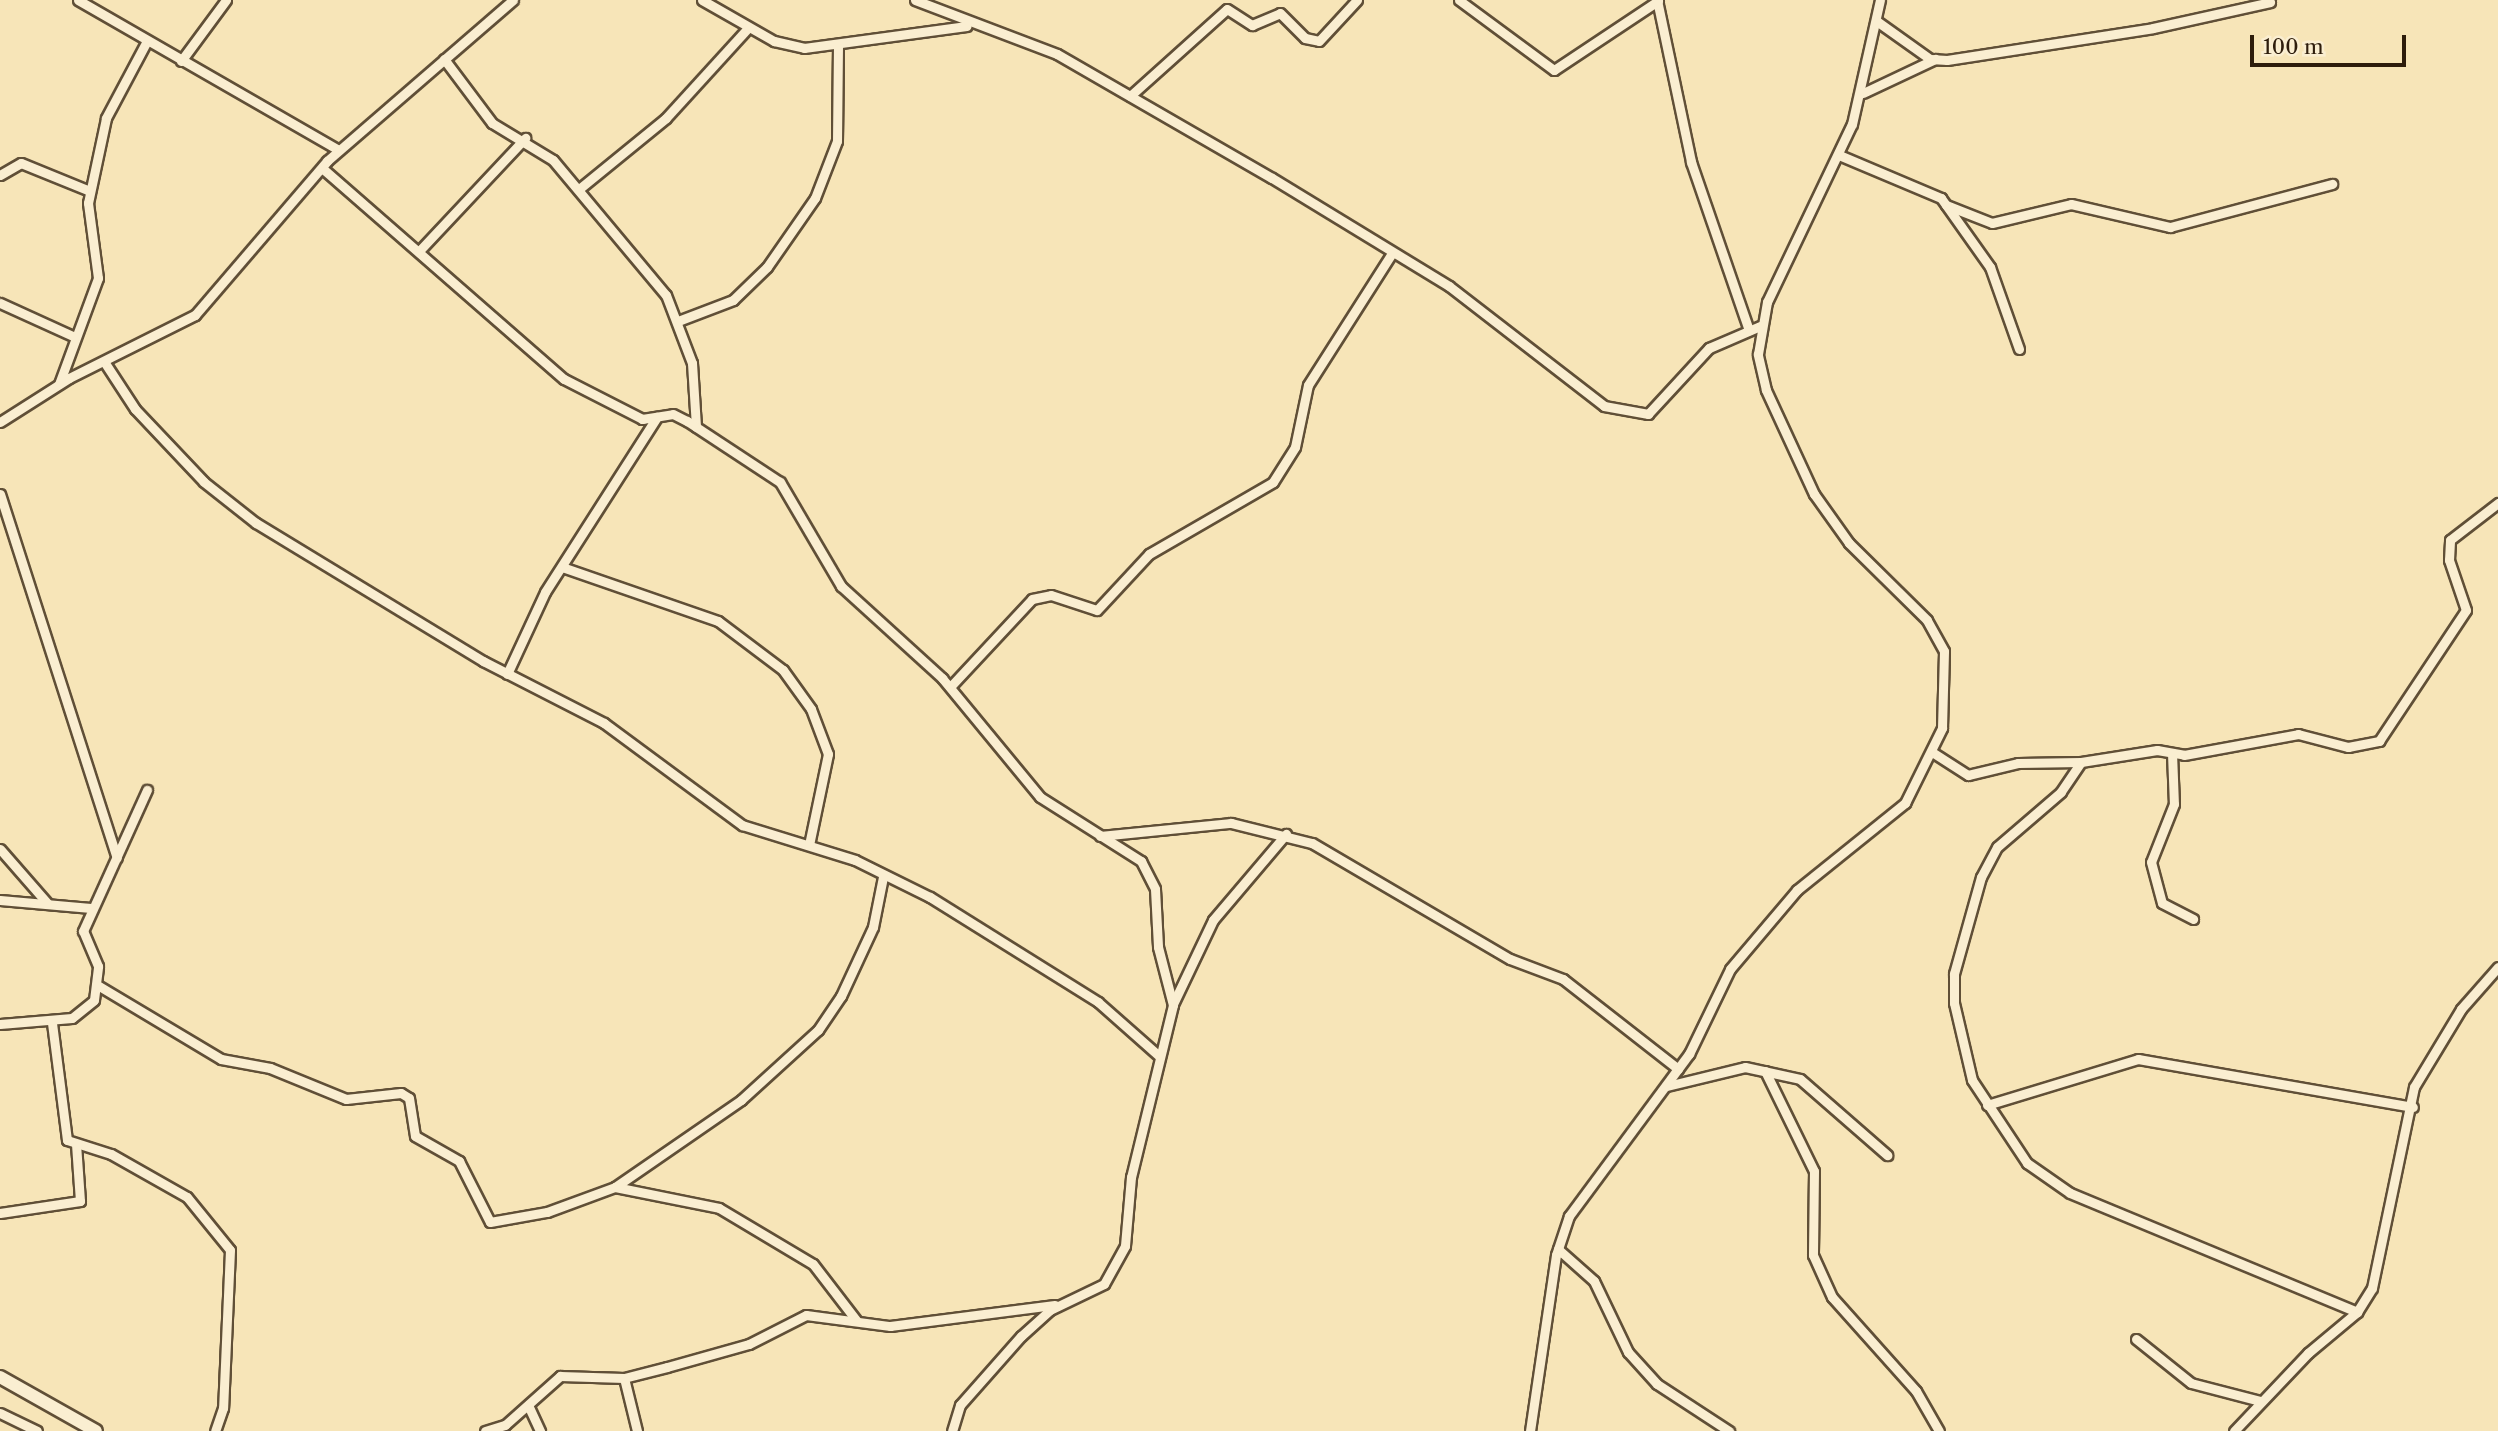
<!DOCTYPE html>
<html>
<head>
<meta charset="utf-8">
<style>
	body { margin:0 }
	#map { position:relative; width:2498px; height:1431px; overflow:hidden; background:#f7e5b8; font-family:"Libre Caslon Text",serif }
	div>[style] { position:absolute }
	[style*='--x'] { left:calc(var(--x)*1px); top:calc(var(--y)*1px); width:calc(var(--w)*1px); rotate:calc(var(--a)*1deg) }
	.roads { filter:drop-shadow(2px 0 #604f37) drop-shadow(-2px 0 #604f37) drop-shadow(0 2px #604f37) drop-shadow(0 -2px #604f37) }
	.minor>* { height:9px; margin:-4.5px; padding:0 4.5px; transform-origin:4.5px; border-radius:4.5px; background:#faeed1 }
	.secondary>* { height:12px; margin:-6px; padding:0 6px; transform-origin:6px; border-radius:6px; background:#faeed1 }
	span { translate:-50% -50%; white-space:nowrap; text-align:center; line-height:1.15; -webkit-text-stroke:7px #faeed1; paint-order:stroke }
	.scale { position:absolute; left:2250px; top:35px; width:156px; height:32px; box-sizing:border-box; border:4px solid #2e1d0c; border-top:0; padding-left:9px; font-size:21px; line-height:24px; white-space:nowrap; color:#2e1d0c; -webkit-text-stroke:5px #faeed1; paint-order:stroke }
</style>
</head>
<body>
<div id="map">
	<div class="roads">
		<div class="minor">
			<div style="--x:78;--y:0;--w:301;--a:29.9"></div>
			<div style="--x:702;--y:0;--w:83;--a:29.7"></div>
			<div style="--x:774;--y:41;--w:31;--a:13"></div>
			<div style="--x:804;--y:48;--w:164;--a:-7.7"></div>
			<div style="--x:915;--y:0;--w:152;--a:20.8"></div>
			<div style="--x:1057;--y:54;--w:248;--a:30"></div>
			<div style="--x:1272;--y:178;--w:207;--a:31.4"></div>
			<div style="--x:1449;--y:286;--w:196;--a:37.7"></div>
			<div style="--x:1604;--y:406;--w:45;--a:10.3"></div>
			<div style="--x:1648;--y:414;--w:90;--a:-47.3"></div>
			<div style="--x:1709;--y:348;--w:56;--a:-23.3"></div>
			<div style="--x:1459;--y:0;--w:118;--a:36.4"></div>
			<div style="--x:1554;--y:70;--w:125;--a:-33.6"></div>
			<div style="--x:1657;--y:0;--w:166;--a:78.1"></div>
			<div style="--x:1691;--y:162;--w:178;--a:71"></div>
			<div style="--x:1878;--y:22;--w:64;--a:35.4"></div>
			<div style="--x:1930;--y:59;--w:17;--a:3"></div>
			<div style="--x:1947;--y:60;--w:208;--a:-8.8"></div>
			<div style="--x:2153;--y:28;--w:120;--a:-12.5"></div>
			<div style="--x:444;--y:59;--w:80;--a:53.1"></div>
			<div style="--x:492;--y:123;--w:71;--a:31.2"></div>
			<div style="--x:553;--y:160;--w:176;--a:50.1"></div>
			<div style="--x:666;--y:295;--w:73;--a:69.1"></div>
			<div style="--x:692;--y:363;--w:64;--a:86.4"></div>
			<div style="--x:181;--y:61;--w:76;--a:-53.6"></div>
			<div style="--x:1863;--y:93;--w:80;--a:-25.3"></div>
			<div style="--x:1130;--y:96;--w:130;--a:-41.9"></div>
			<div style="--x:1227;--y:9;--w:30;--a:33"></div>
			<div style="--x:1252;--y:25;--w:30;--a:-23"></div>
			<div style="--x:1280;--y:13;--w:35;--a:45"></div>
			<div style="--x:1305;--y:38;--w:14;--a:12"></div>
			<div style="--x:1319;--y:41;--w:56;--a:-47.2"></div>
			<div style="--x:1839;--y:155;--w:111;--a:22.9"></div>
			<div style="--x:1941;--y:198;--w:85;--a:54.6"></div>
			<div style="--x:1990;--y:267;--w:87;--a:70.5"></div>
			<div style="--x:322;--y:168;--w:321;--a:41.1"></div>
			<div style="--x:564;--y:379;--w:88;--a:27.1"></div>
			<div style="--x:642;--y:419;--w:31;--a:-9"></div>
			<div style="--x:673;--y:414;--w:16;--a:27"></div>
			<div style="--x:687;--y:421;--w:111;--a:33.3"></div>
			<div style="--x:780;--y:482;--w:121;--a:59.6"></div>
			<div style="--x:841;--y:586;--w:137;--a:42.3"></div>
			<div style="--x:942;--y:678;--w:154;--a:50.5"></div>
			<div style="--x:1040;--y:797;--w:120;--a:32.4"></div>
			<div style="--x:1141;--y:861;--w:31;--a:63"></div>
			<div style="--x:1155;--y:889;--w:58;--a:87"></div>
			<div style="--x:1158;--y:947;--w:60;--a:75.5"></div>
			<div style="--x:1173;--y:1005;--w:177;--a:103.7"></div>
			<div style="--x:1131;--y:1177;--w:69;--a:95"></div>
			<div style="--x:1125;--y:1246;--w:43;--a:118.9"></div>
			<div style="--x:1104;--y:1284;--w:60;--a:154.3"></div>
			<div style="--x:1050;--y:1310;--w:39;--a:138"></div>
			<div style="--x:1021;--y:1336;--w:92;--a:131.5"></div>
			<div style="--x:960;--y:1405;--w:27;--a:107"></div>
			<div style="--x:0;--y:175;--w:24;--a:-30"></div>
			<div style="--x:21;--y:163;--w:74;--a:22.1"></div>
			<div style="--x:579;--y:189;--w:112;--a:-39.2"></div>
			<div style="--x:666;--y:118;--w:122;--a:-47.7"></div>
			<div style="--x:1946;--y:205;--w:49;--a:21.4"></div>
			<div style="--x:1992;--y:223;--w:81;--a:-13.5"></div>
			<div style="--x:2071;--y:204;--w:102;--a:13.1"></div>
			<div style="--x:2170;--y:227;--w:168;--a:-14.9"></div>
			<div style="--x:420;--y:250;--w:154;--a:-46.8"></div>
			<div style="--x:0;--y:303;--w:82;--a:24.4"></div>
			<div style="--x:678;--y:321;--w:59;--a:-20.9"></div>
			<div style="--x:733;--y:300;--w:47;--a:-44.1"></div>
			<div style="--x:767;--y:267;--w:84;--a:-55.2"></div>
			<div style="--x:815;--y:198;--w:61;--a:-68.9"></div>
			<div style="--x:837;--y:141;--w:95;--a:-89.4"></div>
			<div style="--x:105;--y:363;--w:55;--a:56.9"></div>
			<div style="--x:135;--y:409;--w:100;--a:46.6"></div>
			<div style="--x:204;--y:482;--w:66;--a:38.3"></div>
			<div style="--x:256;--y:523;--w:266;--a:31.3"></div>
			<div style="--x:483;--y:661;--w:136;--a:27.1"></div>
			<div style="--x:604;--y:723;--w:172;--a:36.5"></div>
			<div style="--x:742;--y:825;--w:118;--a:17.2"></div>
			<div style="--x:855;--y:860;--w:84;--a:26.3"></div>
			<div style="--x:930;--y:897;--w:198;--a:32"></div>
			<div style="--x:1098;--y:1002;--w:81;--a:41.5"></div>
			<div style="--x:59;--y:384;--w:113;--a:-69.8"></div>
			<div style="--x:98;--y:278;--w:76;--a:-97.6"></div>
			<div style="--x:88;--y:203;--w:87;--a:-78"></div>
			<div style="--x:106;--y:118;--w:87;--a:-62"></div>
			<div style="--x:0;--y:422;--w:82;--a:-32.5"></div>
			<div style="--x:69;--y:378;--w:141;--a:-26.6"></div>
			<div style="--x:195;--y:315;--w:203;--a:-49.4"></div>
			<div style="--x:327;--y:161;--w:246;--a:-40.9"></div>
			<div style="--x:0;--y:494;--w:382;--a:72.2"></div>
			<div style="--x:562;--y:567;--w:165;--a:19.1"></div>
			<div style="--x:718;--y:621;--w:81;--a:37"></div>
			<div style="--x:783;--y:670;--w:48;--a:54.3"></div>
			<div style="--x:811;--y:709;--w:48;--a:69.3"></div>
			<div style="--x:828;--y:754;--w:93;--a:101.8"></div>
			<div style="--x:507;--y:674;--w:90;--a:-65.1"></div>
			<div style="--x:545;--y:592;--w:208;--a:-57.4"></div>
			<div style="--x:950;--y:687;--w:120;--a:-47"></div>
			<div style="--x:1032;--y:599;--w:19;--a:-12"></div>
			<div style="--x:1051;--y:595;--w:48;--a:18.1"></div>
			<div style="--x:1097;--y:610;--w:76;--a:-47.1"></div>
			<div style="--x:1149;--y:554;--w:143;--a:-30.1"></div>
			<div style="--x:1273;--y:482;--w:41;--a:-57.8"></div>
			<div style="--x:1295;--y:447;--w:63;--a:-78.2"></div>
			<div style="--x:1308;--y:385;--w:156;--a:-57.5"></div>
			<div style="--x:1932;--y:752;--w:43;--a:32.6"></div>
			<div style="--x:1968;--y:775;--w:51;--a:-13.5"></div>
			<div style="--x:2018;--y:763;--w:63;--a:-0.9"></div>
			<div style="--x:2081;--y:762;--w:77;--a:-9"></div>
			<div style="--x:2157;--y:750;--w:27;--a:10"></div>
			<div style="--x:2184;--y:755;--w:116;--a:-10.4"></div>
			<div style="--x:2298;--y:734;--w:52;--a:14.6"></div>
			<div style="--x:2348;--y:747;--w:32;--a:-11"></div>
			<div style="--x:2379;--y:741;--w:157;--a:-56.4"></div>
			<div style="--x:2466;--y:610;--w:53;--a:-108.8"></div>
			<div style="--x:2449;--y:560;--w:20;--a:-87"></div>
			<div style="--x:2450;--y:540;--w:61;--a:-37.6"></div>
			<div style="--x:2172;--y:753;--w:51;--a:87.8"></div>
			<div style="--x:2174;--y:804;--w:62;--a:111.6"></div>
			<div style="--x:2151;--y:862;--w:42;--a:75"></div>
			<div style="--x:2162;--y:903;--w:35;--a:27"></div>
			<div style="--x:2081;--y:762;--w:36;--a:124"></div>
			<div style="--x:2061;--y:792;--w:84;--a:139.3"></div>
			<div style="--x:1997;--y:847;--w:34;--a:118"></div>
			<div style="--x:1981;--y:877;--w:101;--a:105.6"></div>
			<div style="--x:1954;--y:974;--w:29;--a:90"></div>
			<div style="--x:1954;--y:1003;--w:79;--a:76.8"></div>
			<div style="--x:1972;--y:1080;--w:100;--a:56.5"></div>
			<div style="--x:2027;--y:1163;--w:52;--a:34.9"></div>
			<div style="--x:2070;--y:1193;--w:311;--a:22.5"></div>
			<div style="--x:1100;--y:836;--w:132;--a:-5.7"></div>
			<div style="--x:1231;--y:823;--w:83;--a:13.9"></div>
			<div style="--x:1312;--y:843;--w:229;--a:30.4"></div>
			<div style="--x:1510;--y:959;--w:57;--a:20.7"></div>
			<div style="--x:1563;--y:979;--w:146;--a:38"></div>
			<div style="--x:0;--y:849;--w:73;--a:48.9"></div>
			<div style="--x:0;--y:900;--w:91;--a:5"></div>
			<div style="--x:99;--y:986;--w:142;--a:30.9"></div>
			<div style="--x:221;--y:1059;--w:50;--a:10.4"></div>
			<div style="--x:270;--y:1068;--w:82;--a:22.2"></div>
			<div style="--x:346;--y:1099;--w:55;--a:-6.2"></div>
			<div style="--x:401;--y:1093;--w:9;--a:32"></div>
			<div style="--x:409;--y:1098;--w:38;--a:81"></div>
			<div style="--x:415;--y:1136;--w:51;--a:29.6"></div>
			<div style="--x:459;--y:1161;--w:68;--a:63.1"></div>
			<div style="--x:490;--y:1222;--w:58;--a:-10"></div>
			<div style="--x:547;--y:1212;--w:72;--a:-20.2"></div>
			<div style="--x:615;--y:1187;--w:106;--a:11.4"></div>
			<div style="--x:719;--y:1208;--w:109;--a:30.8"></div>
			<div style="--x:813;--y:1264;--w:71;--a:52.5"></div>
			<div style="--x:1173;--y:1004;--w:93;--a:-64.5"></div>
			<div style="--x:1213;--y:920;--w:113;--a:-49.7"></div>
			<div style="--x:52;--y:1023;--w:118;--a:82.7"></div>
			<div style="--x:67;--y:1140;--w:46;--a:17.7"></div>
			<div style="--x:111;--y:1154;--w:87;--a:29.5"></div>
			<div style="--x:187;--y:1197;--w:68;--a:50.9"></div>
			<div style="--x:230;--y:1250;--w:158;--a:92.5"></div>
			<div style="--x:223;--y:1408;--w:24;--a:109"></div>
			<div style="--x:0;--y:1024;--w:72;--a:-4.8"></div>
			<div style="--x:72;--y:1018;--w:28;--a:-39"></div>
			<div style="--x:94;--y:1000;--w:34;--a:-83"></div>
			<div style="--x:98;--y:966;--w:38;--a:-113"></div>
			<div style="--x:83;--y:931;--w:155;--a:-65.6"></div>
			<div style="--x:1765;--y:1071;--w:111;--a:63.9"></div>
			<div style="--x:1814;--y:1171;--w:84;--a:90.7"></div>
			<div style="--x:1813;--y:1255;--w:46;--a:65.7"></div>
			<div style="--x:1832;--y:1297;--w:126;--a:48.2"></div>
			<div style="--x:1916;--y:1391;--w:46;--a:60.1"></div>
			<div style="--x:1667;--y:1086;--w:80;--a:-13.7"></div>
			<div style="--x:1745;--y:1067;--w:56;--a:12.3"></div>
			<div style="--x:1800;--y:1079;--w:116;--a:41.1"></div>
			<div style="--x:1987;--y:1105;--w:158;--a:-16.9"></div>
			<div style="--x:2138;--y:1059;--w:279;--a:9.9"></div>
			<div style="--x:615;--y:1187;--w:153;--a:-34.6"></div>
			<div style="--x:741;--y:1100;--w:104;--a:-42.3"></div>
			<div style="--x:818;--y:1030;--w:41;--a:-55.9"></div>
			<div style="--x:841;--y:996;--w:76;--a:-65.1"></div>
			<div style="--x:873;--y:927;--w:51;--a:-78.7"></div>
			<div style="--x:0;--y:1213;--w:81;--a:-8.5"></div>
			<div style="--x:80;--y:1201;--w:57;--a:-94"></div>
			<div style="--x:1558;--y:1249;--w:48;--a:41.6"></div>
			<div style="--x:1594;--y:1281;--w:79;--a:64.4"></div>
			<div style="--x:1628;--y:1352;--w:43;--a:47.8"></div>
			<div style="--x:1657;--y:1384;--w:86;--a:33.1"></div>
			<div style="--x:2136;--y:1339;--w:70;--a:38.7"></div>
			<div style="--x:2191;--y:1383;--w:71;--a:14.6"></div>
			<div style="--x:624;--y:1378;--w:55;--a:76.2"></div>
			<div style="--x:528;--y:1405;--w:29;--a:65"></div>
			<div style="--x:0;--y:1413;--w:41;--a:25.9"></div>
			<div style="--x:485;--y:1431;--w:21;--a:-17"></div>
			<div style="--x:505;--y:1425;--w:74;--a:-41.7"></div>
			<div style="--x:560;--y:1376;--w:64;--a:1.8"></div>
			<div style="--x:624;--y:1378;--w:44;--a:-14.3"></div>
			<div style="--x:667;--y:1367;--w:85;--a:-15.7"></div>
			<div style="--x:749;--y:1344;--w:64;--a:-27"></div>
			<div style="--x:806;--y:1315;--w:85;--a:7.5"></div>
			<div style="--x:890;--y:1326;--w:166;--a:-7.3"></div>
			<div style="--x:1530;--y:1431;--w:178;--a:-81.6"></div>
			<div style="--x:1556;--y:1255;--w:41;--a:-71.6"></div>
			<div style="--x:1569;--y:1216;--w:202;--a:-53.5"></div>
			<div style="--x:1689;--y:1054;--w:94;--a:-64.2"></div>
			<div style="--x:1730;--y:969;--w:104;--a:-49.7"></div>
			<div style="--x:1797;--y:890;--w:139;--a:-38.9"></div>
			<div style="--x:1905;--y:803;--w:84;--a:-63.7"></div>
			<div style="--x:1942;--y:728;--w:77;--a:-88.5"></div>
			<div style="--x:1944;--y:651;--w:35;--a:-119"></div>
			<div style="--x:1927;--y:620;--w:110;--a:-135.4"></div>
			<div style="--x:1849;--y:543;--w:60;--a:-125.5"></div>
			<div style="--x:1814;--y:494;--w:115;--a:-114.8"></div>
			<div style="--x:1766;--y:390;--w:37;--a:-103"></div>
			<div style="--x:1758;--y:354;--w:53;--a:-80.2"></div>
			<div style="--x:1767;--y:302;--w:197;--a:-64.5"></div>
			<div style="--x:1852;--y:124;--w:127;--a:-77.3"></div>
			<div style="--x:2234;--y:1431;--w:108;--a:-46.5"></div>
			<div style="--x:2308;--y:1353;--w:64;--a:-39.9"></div>
			<div style="--x:2357;--y:1312;--w:28;--a:-58"></div>
			<div style="--x:2372;--y:1288;--w:205;--a:-78.2"></div>
			<div style="--x:2414;--y:1087;--w:91;--a:-58.9"></div>
			<div style="--x:2461;--y:1009;--w:56;--a:-48.6"></div>
		</div>
		<div class="secondary">
			<div style="--x:0;--y:1377;--w:110;--a:29.4"></div>
		</div>
	</div>
	<div class="scale">100 m</div>
</div>
</body>
</html>
